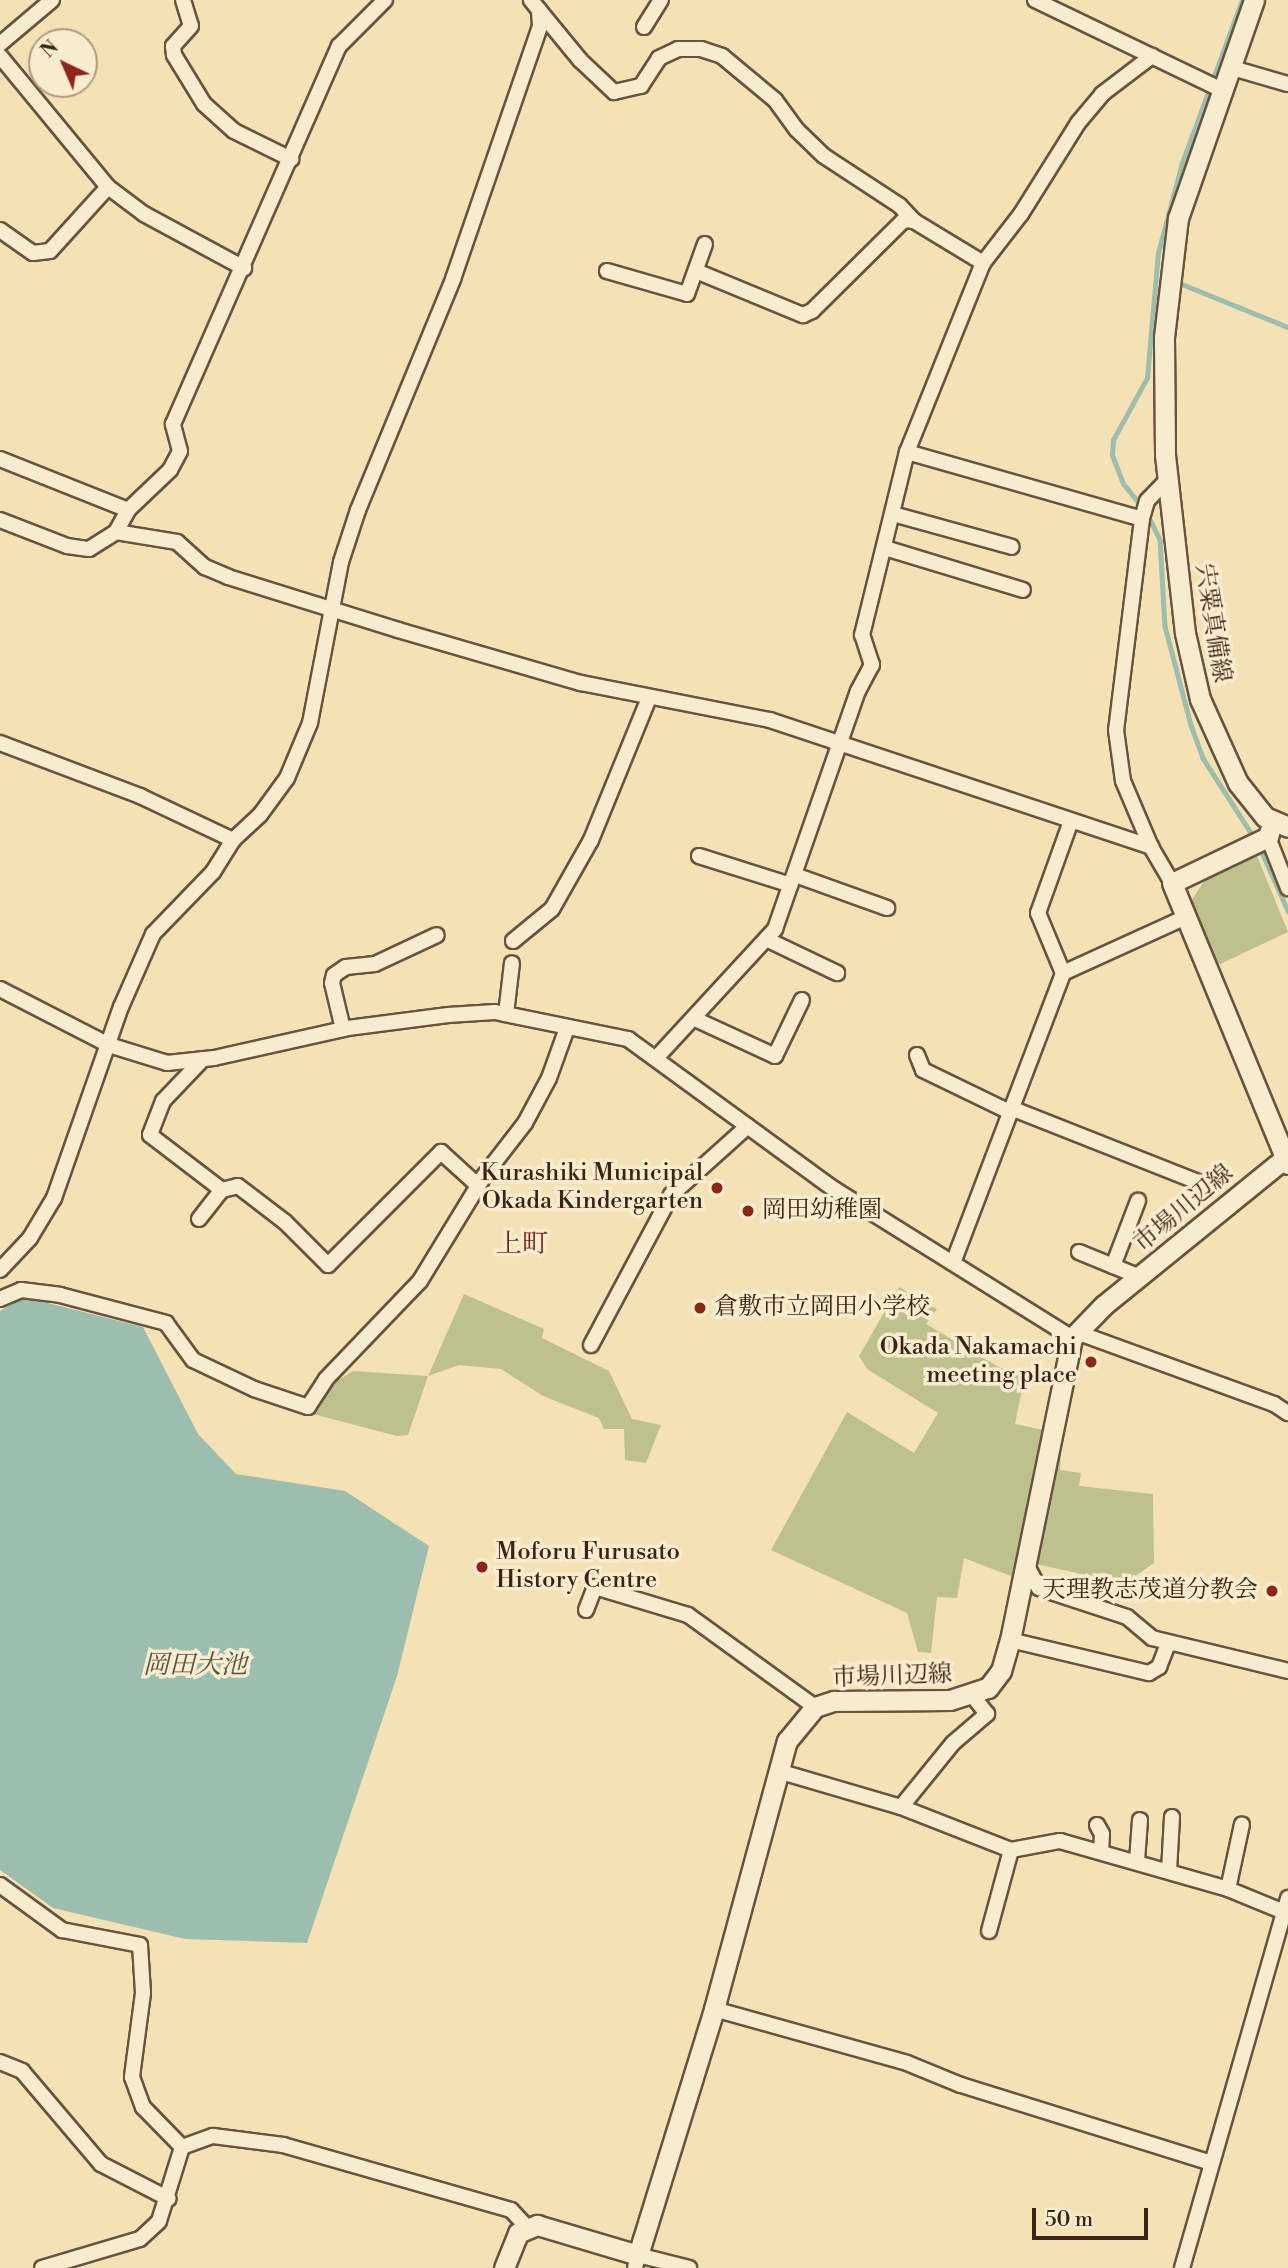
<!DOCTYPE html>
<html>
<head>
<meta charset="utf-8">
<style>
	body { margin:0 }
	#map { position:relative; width:1288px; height:2268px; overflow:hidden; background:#f4e1b4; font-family:"Libre Bodoni","Noto Serif JP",serif }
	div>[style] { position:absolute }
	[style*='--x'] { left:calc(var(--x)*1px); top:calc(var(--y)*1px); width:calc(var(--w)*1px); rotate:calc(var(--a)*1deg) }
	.green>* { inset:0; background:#bdc28c }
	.water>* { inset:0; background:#9cbeae }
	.stream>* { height:4.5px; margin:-2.25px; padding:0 2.25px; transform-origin:2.25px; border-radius:2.25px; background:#9cbeae }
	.roads { filter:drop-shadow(2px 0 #69523e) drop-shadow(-2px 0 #69523e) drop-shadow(0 2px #69523e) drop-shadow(0 -2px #69523e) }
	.street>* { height:14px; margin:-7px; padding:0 7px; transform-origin:7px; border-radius:7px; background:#f8ecce }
	.secondary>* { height:19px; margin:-9.5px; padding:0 9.5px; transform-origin:9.5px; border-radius:9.5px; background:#f8ecce }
	.dots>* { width:19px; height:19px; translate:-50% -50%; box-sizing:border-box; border:4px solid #f8ecce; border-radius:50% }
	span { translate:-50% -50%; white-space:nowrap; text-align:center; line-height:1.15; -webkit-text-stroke:7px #f8ecce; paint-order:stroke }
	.street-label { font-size:24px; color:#3b2317 }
	.poi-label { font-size:24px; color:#3b2317 }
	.right { translate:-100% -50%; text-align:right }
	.left { translate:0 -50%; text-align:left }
	.neighbourhood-label { font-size:26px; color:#7a1f14 }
	.water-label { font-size:26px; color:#585244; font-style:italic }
	.north { position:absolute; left:28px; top:28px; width:70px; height:70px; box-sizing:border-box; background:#f8ecce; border:2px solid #ac9c85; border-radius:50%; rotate:316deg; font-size:19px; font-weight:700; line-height:28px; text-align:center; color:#3b2317 }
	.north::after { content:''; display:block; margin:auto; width:24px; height:32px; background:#8f2418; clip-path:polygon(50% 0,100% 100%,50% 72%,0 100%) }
	.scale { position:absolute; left:1032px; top:2208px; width:116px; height:32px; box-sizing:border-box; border:4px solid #3b2317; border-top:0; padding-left:9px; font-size:21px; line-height:24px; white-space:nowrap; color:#3b2317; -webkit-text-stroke:5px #f8ecce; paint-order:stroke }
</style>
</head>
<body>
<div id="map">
	<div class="green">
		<div style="clip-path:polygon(1257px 856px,1288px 932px,1218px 965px,1191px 901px,1205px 880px)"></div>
		<div style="clip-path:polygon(899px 1287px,937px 1309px,926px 1324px,1000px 1368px,1025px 1374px,1015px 1424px,1044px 1430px,1061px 1446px,1060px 1470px,1081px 1473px,1079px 1486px,1153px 1494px,1154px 1563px,1125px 1583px,1021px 1561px,1016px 1578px,964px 1558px,957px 1598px,937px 1597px,931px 1653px,918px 1652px,907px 1613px,771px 1550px,847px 1412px,914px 1453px,938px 1413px,867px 1369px,859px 1356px)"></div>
		<div style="clip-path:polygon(464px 1294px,544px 1329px,542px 1338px,609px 1371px,632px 1419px,661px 1425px,646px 1463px,625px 1460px,624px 1429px,604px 1429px,599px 1418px,543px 1396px,501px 1369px,459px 1365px,428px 1376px,408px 1435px,397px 1436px,313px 1414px,330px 1385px,353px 1371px,428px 1376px)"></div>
	</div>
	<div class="water">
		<div style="clip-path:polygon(24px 1297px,143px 1327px,198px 1434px,236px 1474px,345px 1491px,429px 1546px,397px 1676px,307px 1943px,185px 1939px,53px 1908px,0 1870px,0 1311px)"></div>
	</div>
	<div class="stream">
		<div style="--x:1182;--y:284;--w:114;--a:22.1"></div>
		<div style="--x:1141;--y:506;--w:28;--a:-129"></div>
		<div style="--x:1123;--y:484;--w:31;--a:-111"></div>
		<div style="--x:1112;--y:455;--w:15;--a:-86"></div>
		<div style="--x:1113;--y:440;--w:71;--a:-61.3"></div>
		<div style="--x:1147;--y:378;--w:125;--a:-85"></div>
		<div style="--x:1158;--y:253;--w:93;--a:-75.1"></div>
		<div style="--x:1182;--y:163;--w:174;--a:-69.8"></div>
		<div style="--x:1147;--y:513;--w:30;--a:64"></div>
		<div style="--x:1160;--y:540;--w:86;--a:86.7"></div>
		<div style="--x:1165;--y:626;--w:102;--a:75.3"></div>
		<div style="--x:1191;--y:725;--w:35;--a:70"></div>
		<div style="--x:1203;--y:758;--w:93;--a:57.3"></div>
		<div style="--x:1261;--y:850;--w:67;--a:66.1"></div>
	</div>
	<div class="roads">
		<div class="street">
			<div style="--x:183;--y:0;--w:27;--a:73"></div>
			<div style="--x:191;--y:26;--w:27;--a:132"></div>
			<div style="--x:173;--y:46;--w:9;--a:84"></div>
			<div style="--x:174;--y:55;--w:57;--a:58.5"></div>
			<div style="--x:204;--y:104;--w:40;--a:42"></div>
			<div style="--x:234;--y:131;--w:64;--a:26.2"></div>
			<div style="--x:1035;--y:0;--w:205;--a:25.7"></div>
			<div style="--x:539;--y:10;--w:65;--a:50.6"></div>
			<div style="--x:580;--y:60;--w:47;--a:43.3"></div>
			<div style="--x:614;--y:92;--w:28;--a:-13"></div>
			<div style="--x:641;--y:86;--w:33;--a:-57"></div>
			<div style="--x:659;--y:58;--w:21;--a:-25"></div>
			<div style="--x:678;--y:49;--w:23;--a:0"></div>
			<div style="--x:701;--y:49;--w:22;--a:18"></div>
			<div style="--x:722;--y:56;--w:69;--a:39.7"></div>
			<div style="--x:775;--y:100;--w:37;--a:54"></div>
			<div style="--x:797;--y:130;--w:37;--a:44"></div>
			<div style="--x:824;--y:156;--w:91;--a:33.3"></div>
			<div style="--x:900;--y:206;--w:21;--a:47"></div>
			<div style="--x:644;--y:27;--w:32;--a:-58"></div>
			<div style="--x:0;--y:44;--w:68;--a:-40.2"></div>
			<div style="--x:0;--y:56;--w:170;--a:50.5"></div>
			<div style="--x:108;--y:187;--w:45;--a:36.9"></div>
			<div style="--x:144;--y:214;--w:114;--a:28.4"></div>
			<div style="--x:1229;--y:67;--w:61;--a:16.1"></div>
			<div style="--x:0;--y:230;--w:40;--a:34.9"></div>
			<div style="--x:33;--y:253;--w:17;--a:-7"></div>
			<div style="--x:50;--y:251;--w:86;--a:-47.8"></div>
			<div style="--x:607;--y:271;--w:83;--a:16"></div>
			<div style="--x:687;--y:294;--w:53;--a:-70.2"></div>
			<div style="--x:696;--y:271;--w:116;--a:22.4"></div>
			<div style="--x:803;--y:315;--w:10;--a:-24"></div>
			<div style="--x:812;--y:311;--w:129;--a:-44.7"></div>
			<div style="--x:904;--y:220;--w:10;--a:6"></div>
			<div style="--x:914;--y:221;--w:81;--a:31.3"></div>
			<div style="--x:907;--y:452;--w:244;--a:15.9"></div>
			<div style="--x:0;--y:459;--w:138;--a:21.7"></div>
			<div style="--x:1168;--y:479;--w:30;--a:134"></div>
			<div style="--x:1147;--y:501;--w:19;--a:106"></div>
			<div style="--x:1142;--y:519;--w:213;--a:97"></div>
			<div style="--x:1116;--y:730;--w:51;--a:82.2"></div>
			<div style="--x:1123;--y:781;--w:72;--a:67"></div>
			<div style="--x:1151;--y:847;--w:42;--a:59.7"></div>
			<div style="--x:893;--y:514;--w:123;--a:15.5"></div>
			<div style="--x:0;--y:520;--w:72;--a:21.2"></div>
			<div style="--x:67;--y:546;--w:22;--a:8"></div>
			<div style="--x:89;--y:549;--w:32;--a:-32"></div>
			<div style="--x:116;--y:532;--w:25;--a:-61"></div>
			<div style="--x:128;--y:510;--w:58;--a:-43.6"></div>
			<div style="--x:170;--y:470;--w:21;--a:-62"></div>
			<div style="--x:180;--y:451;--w:28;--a:-105"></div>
			<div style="--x:173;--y:424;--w:413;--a:-66.3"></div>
			<div style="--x:339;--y:46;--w:65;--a:-45"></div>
			<div style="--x:116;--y:532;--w:62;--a:9.3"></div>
			<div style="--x:177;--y:542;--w:38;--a:42"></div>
			<div style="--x:205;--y:567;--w:25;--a:23"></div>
			<div style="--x:228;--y:577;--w:178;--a:17.3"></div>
			<div style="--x:398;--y:630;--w:191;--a:16.2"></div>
			<div style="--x:581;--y:683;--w:193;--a:11.1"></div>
			<div style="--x:770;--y:720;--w:402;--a:18.4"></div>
			<div style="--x:885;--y:548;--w:144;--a:16.9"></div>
			<div style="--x:0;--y:743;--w:150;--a:20.7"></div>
			<div style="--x:140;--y:796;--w:103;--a:25.3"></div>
			<div style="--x:1268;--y:837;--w:55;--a:68.6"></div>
			<div style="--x:699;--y:856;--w:96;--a:17.5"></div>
			<div style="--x:795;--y:875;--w:98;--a:19.7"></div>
			<div style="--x:766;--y:939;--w:79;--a:25.6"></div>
			<div style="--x:513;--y:941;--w:50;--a:-39.4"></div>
			<div style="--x:552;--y:909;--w:79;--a:-60.5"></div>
			<div style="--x:591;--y:840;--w:153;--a:-67.8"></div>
			<div style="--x:1063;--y:973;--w:65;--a:-112.6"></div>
			<div style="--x:1038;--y:913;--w:98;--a:-70.3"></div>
			<div style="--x:0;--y:989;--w:123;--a:27.2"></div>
			<div style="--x:109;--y:1045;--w:61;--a:17.2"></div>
			<div style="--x:167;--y:1063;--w:47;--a:-6.1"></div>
			<div style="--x:214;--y:1058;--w:137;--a:-12.6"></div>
			<div style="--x:348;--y:1028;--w:101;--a:-7.4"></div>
			<div style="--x:448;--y:1015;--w:47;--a:-3.7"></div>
			<div style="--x:495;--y:1012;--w:136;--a:11.5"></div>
			<div style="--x:628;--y:1039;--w:255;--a:36.1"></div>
			<div style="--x:834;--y:1189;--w:281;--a:32"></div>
			<div style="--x:506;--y:1014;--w:51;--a:-83.3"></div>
			<div style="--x:695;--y:1019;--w:88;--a:24.8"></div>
			<div style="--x:775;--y:1056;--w:62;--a:-64.3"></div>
			<div style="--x:343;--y:1029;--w:47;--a:-103.4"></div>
			<div style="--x:332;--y:983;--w:8;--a:-76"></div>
			<div style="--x:334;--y:975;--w:14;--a:-34"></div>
			<div style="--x:346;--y:967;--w:29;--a:-6"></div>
			<div style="--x:375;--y:964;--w:68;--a:-25.1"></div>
			<div style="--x:917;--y:1055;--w:16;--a:68"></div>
			<div style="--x:923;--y:1070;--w:97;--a:25.8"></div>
			<div style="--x:658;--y:1056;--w:173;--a:-47.3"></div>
			<div style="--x:775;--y:929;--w:252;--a:-70.8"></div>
			<div style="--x:858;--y:691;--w:30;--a:-62"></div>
			<div style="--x:872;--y:665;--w:32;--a:-108"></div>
			<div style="--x:862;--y:635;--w:188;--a:-76.2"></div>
			<div style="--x:907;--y:452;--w:204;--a:-68.1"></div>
			<div style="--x:983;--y:263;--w:62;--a:-52.2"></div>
			<div style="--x:1021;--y:214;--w:107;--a:-57.9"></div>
			<div style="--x:1078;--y:123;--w:38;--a:-50"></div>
			<div style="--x:1102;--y:94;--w:63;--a:-37.2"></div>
			<div style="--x:203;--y:1059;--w:58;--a:133.6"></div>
			<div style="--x:163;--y:1101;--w:36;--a:111"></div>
			<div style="--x:150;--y:1135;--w:91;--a:37.4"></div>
			<div style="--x:222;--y:1190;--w:16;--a:-14"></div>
			<div style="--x:238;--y:1186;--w:59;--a:37.5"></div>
			<div style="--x:285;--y:1222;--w:61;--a:45"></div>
			<div style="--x:328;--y:1265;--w:160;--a:-45"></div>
			<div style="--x:441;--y:1152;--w:43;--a:42.2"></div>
			<div style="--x:473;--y:1181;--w:8;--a:0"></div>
			<div style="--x:1011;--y:1108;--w:203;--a:21.6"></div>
			<div style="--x:199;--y:1219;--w:37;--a:-52"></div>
			<div style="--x:1079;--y:1252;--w:66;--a:22.3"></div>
			<div style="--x:953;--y:1263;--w:310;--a:-69.2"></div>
			<div style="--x:1063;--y:973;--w:135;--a:-24.5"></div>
			<div style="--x:1113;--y:1266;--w:70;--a:-69"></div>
			<div style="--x:0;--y:1270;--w:44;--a:-46.8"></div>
			<div style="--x:30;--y:1238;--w:47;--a:-59"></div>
			<div style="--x:54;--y:1198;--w:202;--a:-70.7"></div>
			<div style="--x:121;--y:1007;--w:80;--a:-66.3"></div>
			<div style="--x:153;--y:934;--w:86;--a:-45.9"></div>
			<div style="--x:213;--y:872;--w:38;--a:-58"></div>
			<div style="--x:233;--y:840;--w:37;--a:-43"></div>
			<div style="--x:260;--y:815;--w:46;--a:-53.9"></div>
			<div style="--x:287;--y:778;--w:60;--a:-67.3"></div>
			<div style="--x:310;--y:723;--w:164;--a:-79.1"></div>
			<div style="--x:341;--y:562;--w:55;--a:-71.9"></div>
			<div style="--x:358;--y:510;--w:250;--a:-67.6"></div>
			<div style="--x:453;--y:279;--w:268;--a:-71"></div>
			<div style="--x:540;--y:26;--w:16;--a:-94"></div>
			<div style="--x:539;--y:10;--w:13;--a:-129"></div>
			<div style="--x:0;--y:1299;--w:23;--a:-23"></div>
			<div style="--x:21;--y:1290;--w:39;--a:7"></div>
			<div style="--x:60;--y:1295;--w:110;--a:14.8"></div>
			<div style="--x:166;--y:1323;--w:46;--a:53.9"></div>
			<div style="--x:193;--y:1360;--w:68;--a:25.4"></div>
			<div style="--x:254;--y:1389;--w:57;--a:18.4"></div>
			<div style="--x:308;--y:1407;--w:33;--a:-57"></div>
			<div style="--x:326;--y:1379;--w:136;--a:-46.2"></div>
			<div style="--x:420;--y:1281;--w:123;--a:-58.6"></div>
			<div style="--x:484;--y:1176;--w:67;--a:-52.3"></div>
			<div style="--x:525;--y:1123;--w:51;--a:-61.9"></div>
			<div style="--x:549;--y:1078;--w:53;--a:-70.2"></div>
			<div style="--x:1076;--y:1332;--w:211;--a:20"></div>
			<div style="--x:1274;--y:1404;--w:17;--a:33"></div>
			<div style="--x:591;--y:1345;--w:170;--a:-61.9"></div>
			<div style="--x:671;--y:1195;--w:103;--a:-41.9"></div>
			<div style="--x:1026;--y:1564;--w:27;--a:62"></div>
			<div style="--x:1039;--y:1588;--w:93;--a:18.2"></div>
			<div style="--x:1127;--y:1617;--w:33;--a:40"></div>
			<div style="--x:1152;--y:1638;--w:140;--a:13.6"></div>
			<div style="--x:586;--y:1610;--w:25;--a:-69"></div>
			<div style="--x:595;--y:1587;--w:97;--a:16.8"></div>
			<div style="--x:688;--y:1615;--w:157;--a:35.9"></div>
			<div style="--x:1010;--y:1640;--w:143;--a:13.4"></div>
			<div style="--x:1149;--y:1673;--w:12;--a:-31"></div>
			<div style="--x:1159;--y:1667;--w:25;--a:-69"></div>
			<div style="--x:778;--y:1771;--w:128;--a:16.3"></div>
			<div style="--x:901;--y:1807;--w:118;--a:21.4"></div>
			<div style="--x:1011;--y:1850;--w:50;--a:-10.4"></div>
			<div style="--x:1060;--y:1841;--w:175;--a:15.9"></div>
			<div style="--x:1228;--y:1889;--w:58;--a:22.2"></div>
			<div style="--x:901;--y:1807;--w:82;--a:-50.9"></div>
			<div style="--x:953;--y:1743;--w:45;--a:-40.5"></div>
			<div style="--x:987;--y:1714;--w:23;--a:-128"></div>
			<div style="--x:1097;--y:1825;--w:10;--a:61"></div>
			<div style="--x:1102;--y:1834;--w:18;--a:93"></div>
			<div style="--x:1137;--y:1861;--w:41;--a:-85.8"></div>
			<div style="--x:1169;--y:1871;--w:54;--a:-86.8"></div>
			<div style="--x:0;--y:1885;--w:77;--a:36"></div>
			<div style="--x:62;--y:1930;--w:79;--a:10.9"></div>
			<div style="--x:140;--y:1945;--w:48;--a:86.4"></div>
			<div style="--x:143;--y:1993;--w:85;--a:97.5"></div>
			<div style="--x:132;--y:2077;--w:32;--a:70"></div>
			<div style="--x:143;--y:2107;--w:56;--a:45.7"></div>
			<div style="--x:1228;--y:1889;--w:66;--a:-77.8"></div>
			<div style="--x:989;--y:1931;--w:84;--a:-74.8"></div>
			<div style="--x:714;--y:2009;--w:200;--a:15.6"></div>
			<div style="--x:907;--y:2063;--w:58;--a:22.2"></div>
			<div style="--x:961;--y:2085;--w:262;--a:17.3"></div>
			<div style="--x:0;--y:2062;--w:24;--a:22"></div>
			<div style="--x:22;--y:2071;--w:122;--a:49.7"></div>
			<div style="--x:101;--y:2164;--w:76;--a:27.2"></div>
			<div style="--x:182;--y:2147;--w:33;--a:-20"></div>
			<div style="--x:213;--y:2136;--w:71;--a:7.3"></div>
			<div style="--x:283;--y:2145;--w:237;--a:15.9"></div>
			<div style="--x:511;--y:2210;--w:23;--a:47"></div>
			<div style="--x:42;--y:2268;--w:102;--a:-16.5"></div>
			<div style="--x:140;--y:2239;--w:26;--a:-43"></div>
			<div style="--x:159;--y:2221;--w:77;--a:-72.7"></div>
			<div style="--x:635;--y:2268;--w:13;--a:-77"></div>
			<div style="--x:638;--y:2255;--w:53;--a:14.3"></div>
			<div style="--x:1182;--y:2268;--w:385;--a:-74"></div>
		</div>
		<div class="secondary">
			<div style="--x:1254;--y:0;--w:231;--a:109.2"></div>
			<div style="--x:1178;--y:218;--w:121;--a:96.7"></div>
			<div style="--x:1164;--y:338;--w:117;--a:89.5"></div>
			<div style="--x:1165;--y:455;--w:179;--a:83.6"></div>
			<div style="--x:1185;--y:633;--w:68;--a:77.2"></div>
			<div style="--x:1200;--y:699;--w:92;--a:65.7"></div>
			<div style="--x:1238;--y:783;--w:43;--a:51.5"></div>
			<div style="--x:1265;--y:817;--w:25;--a:23"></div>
			<div style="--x:1272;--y:823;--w:15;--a:106"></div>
			<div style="--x:1268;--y:837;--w:106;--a:154.4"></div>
			<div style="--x:1172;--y:883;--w:304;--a:67.6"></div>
			<div style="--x:504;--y:2268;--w:38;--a:-68"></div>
			<div style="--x:518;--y:2233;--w:21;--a:-23"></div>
			<div style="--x:537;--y:2225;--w:105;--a:16.5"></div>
			<div style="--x:638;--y:2255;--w:257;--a:-72.8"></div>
			<div style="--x:714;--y:2009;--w:278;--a:-74.8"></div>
			<div style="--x:787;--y:1741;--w:44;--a:-50.5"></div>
			<div style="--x:815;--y:1707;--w:20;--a:-18"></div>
			<div style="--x:834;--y:1701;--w:116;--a:-0.5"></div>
			<div style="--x:950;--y:1700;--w:40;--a:-18"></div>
			<div style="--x:988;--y:1688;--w:21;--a:-53"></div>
			<div style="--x:1001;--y:1671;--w:32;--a:-74"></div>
			<div style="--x:1010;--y:1640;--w:308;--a:-78.4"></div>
			<div style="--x:1072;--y:1338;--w:46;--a:-45.9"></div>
			<div style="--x:1104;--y:1305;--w:233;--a:-39.1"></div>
		</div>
	</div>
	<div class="dots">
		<div style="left:717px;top:1188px;background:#8f2418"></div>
		<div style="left:748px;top:1211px;background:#8f2418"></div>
		<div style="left:700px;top:1308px;background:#8f2418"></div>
		<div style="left:1091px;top:1362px;background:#8f2418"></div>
		<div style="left:482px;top:1567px;background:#8f2418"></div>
		<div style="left:1272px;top:1591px;background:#8f2418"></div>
	</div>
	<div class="street-label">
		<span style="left:1212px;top:623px;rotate:81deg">宍粟真備線</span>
		<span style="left:1184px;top:1209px;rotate:-40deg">市場川辺線</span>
		<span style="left:892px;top:1677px;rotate:-2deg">市場川辺線</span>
	</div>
	<div class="poi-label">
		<span class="right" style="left:703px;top:1188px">Kurashiki Municipal<br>Okada Kindergarten</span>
		<span class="left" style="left:762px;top:1211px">岡田幼稚園</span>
		<span class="left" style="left:714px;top:1308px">倉敷市立岡田小学校</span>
		<span class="right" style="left:1077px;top:1362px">Okada Nakamachi<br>meeting place</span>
		<span class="left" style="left:496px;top:1567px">Moforu Furusato<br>History Centre</span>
		<span class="right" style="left:1258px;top:1591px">天理教志茂道分教会</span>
	</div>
	<div class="neighbourhood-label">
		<span style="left:522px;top:1245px">上町</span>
	</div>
	<div class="water-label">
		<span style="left:195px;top:1666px">岡田大池</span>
	</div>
	<div class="north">N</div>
	<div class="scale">50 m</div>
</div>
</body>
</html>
